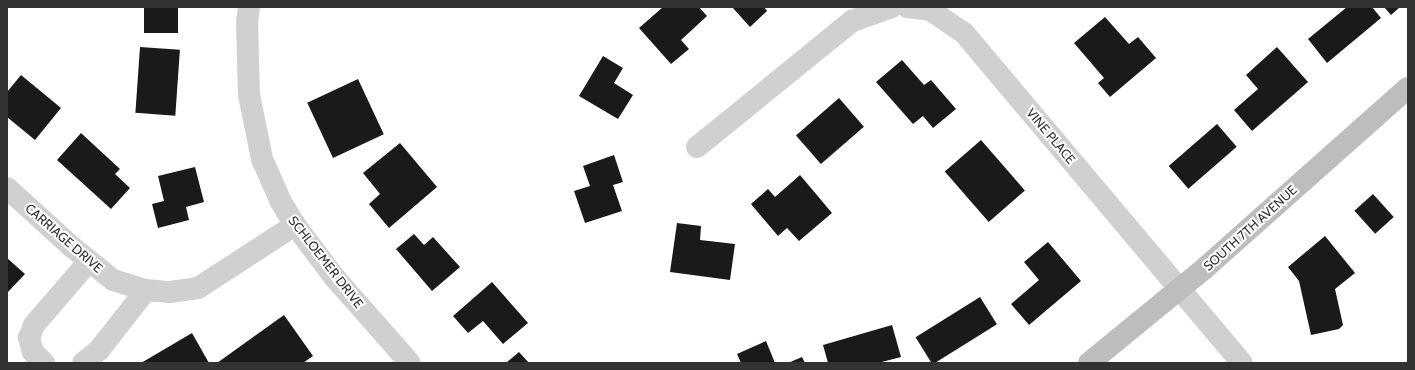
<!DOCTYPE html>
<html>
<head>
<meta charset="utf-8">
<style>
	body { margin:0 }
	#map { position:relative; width:1415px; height:370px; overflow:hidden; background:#fff; font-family:Cabin,sans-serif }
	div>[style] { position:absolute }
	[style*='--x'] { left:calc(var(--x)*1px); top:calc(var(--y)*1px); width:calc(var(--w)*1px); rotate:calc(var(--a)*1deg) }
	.building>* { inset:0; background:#1a1a1a; transform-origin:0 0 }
	.street>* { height:22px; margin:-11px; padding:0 11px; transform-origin:11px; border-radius:11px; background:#d0d0d0 }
	.secondary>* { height:22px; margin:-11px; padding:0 11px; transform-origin:11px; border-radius:11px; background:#bdbdbd }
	span { translate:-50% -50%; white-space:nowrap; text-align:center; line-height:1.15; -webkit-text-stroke:4px #fff; paint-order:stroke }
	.street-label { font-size:13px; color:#333 }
	.frame { position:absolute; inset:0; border:8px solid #333; pointer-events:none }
</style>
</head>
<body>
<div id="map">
	<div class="building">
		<div style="left:144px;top:7px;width:34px;height:26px"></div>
		<div style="clip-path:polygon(663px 7px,699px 7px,707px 16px,681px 40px,689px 49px,671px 64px,639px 28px)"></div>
		<div style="clip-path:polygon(732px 7px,764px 7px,767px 11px,750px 27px)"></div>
		<div style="clip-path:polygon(1347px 7px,1372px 7px,1381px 18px,1327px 63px,1308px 39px)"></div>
		<div style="clip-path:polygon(1384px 7px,1400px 7px,1391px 15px)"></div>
		<div style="clip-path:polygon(1105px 17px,1129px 44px,1138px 37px,1156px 58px,1110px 97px,1098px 83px,1104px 78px,1074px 43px)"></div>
		<div style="left:140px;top:47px;width:40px;height:66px;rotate:4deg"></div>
		<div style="clip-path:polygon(1277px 47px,1308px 82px,1252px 131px,1234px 110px,1258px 89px,1246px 75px)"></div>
		<div style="clip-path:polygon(603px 56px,623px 68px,614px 83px,633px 95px,618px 119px,579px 96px)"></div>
		<div style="clip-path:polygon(902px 60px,924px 85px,931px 80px,956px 109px,933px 128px,923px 116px,913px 124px,876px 82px)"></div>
		<div style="clip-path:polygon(21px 75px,61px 108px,35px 140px,7px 117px,7px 92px)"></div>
		<div style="left:358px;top:79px;width:61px;height:56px;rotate:65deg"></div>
		<div style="left:839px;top:98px;width:38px;height:57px;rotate:49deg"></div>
		<div style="left:1217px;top:124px;width:30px;height:64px;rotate:49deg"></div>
		<div style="clip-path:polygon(81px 133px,120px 169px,115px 174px,130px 188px,111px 209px,57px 160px)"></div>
		<div style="left:981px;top:140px;width:67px;height:48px;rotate:49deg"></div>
		<div style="clip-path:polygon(400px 143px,437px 187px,389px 228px,369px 204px,380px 194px,363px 173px)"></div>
		<div style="clip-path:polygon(614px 155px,623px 182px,613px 185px,622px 211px,585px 223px,574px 191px,590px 186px,583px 166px)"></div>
		<div style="clip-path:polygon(195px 167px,204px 202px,186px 207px,189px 220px,158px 228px,152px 204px,164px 201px,158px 176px)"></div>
		<div style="clip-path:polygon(800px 175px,832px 213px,799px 241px,787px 228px,778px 236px,751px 204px,768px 189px,775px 197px)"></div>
		<div style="left:1373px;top:194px;width:31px;height:25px;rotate:48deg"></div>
		<div style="clip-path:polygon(677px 223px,701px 226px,700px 240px,735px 244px,730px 280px,670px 272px)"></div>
		<div style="clip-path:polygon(414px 234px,424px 245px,433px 237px,460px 267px,432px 291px,396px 249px)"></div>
		<div style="clip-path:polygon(1325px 236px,1355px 273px,1335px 289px,1343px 325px,1339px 329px,1311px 335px,1299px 281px,1288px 267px)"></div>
		<div style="clip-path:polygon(1048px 242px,1081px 281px,1029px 325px,1011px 304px,1039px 280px,1024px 262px)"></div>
		<div style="clip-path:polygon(7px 258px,25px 274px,7px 293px)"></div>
		<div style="clip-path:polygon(492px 282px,528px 323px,503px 344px,483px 321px,468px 333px,453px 316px)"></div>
		<div style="left:980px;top:297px;width:32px;height:76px;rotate:58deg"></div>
		<div style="clip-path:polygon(284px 315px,313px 356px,303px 363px,217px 363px)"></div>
		<div style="clip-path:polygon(892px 325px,901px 357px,878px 363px,828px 363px,823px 345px)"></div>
		<div style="clip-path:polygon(192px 333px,209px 363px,141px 363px)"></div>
		<div style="clip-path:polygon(766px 341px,775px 363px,741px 363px,737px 354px)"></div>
		<div style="clip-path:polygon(519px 352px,529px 363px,506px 363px)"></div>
		<div style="clip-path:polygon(802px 357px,805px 363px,788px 363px)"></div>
	</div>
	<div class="street">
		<div style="--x:249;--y:7;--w:14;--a:98"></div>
		<div style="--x:247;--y:21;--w:74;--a:88.5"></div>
		<div style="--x:249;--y:95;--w:65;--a:78.5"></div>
		<div style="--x:262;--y:159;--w:47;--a:66.2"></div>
		<div style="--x:281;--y:202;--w:27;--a:59"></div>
		<div style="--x:295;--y:225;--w:66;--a:53"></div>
		<div style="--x:335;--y:278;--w:113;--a:48.6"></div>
		<div style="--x:907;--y:7;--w:23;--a:7"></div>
		<div style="--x:930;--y:10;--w:41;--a:34.1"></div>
		<div style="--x:964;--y:33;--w:431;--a:49.9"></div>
		<div style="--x:697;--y:147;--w:200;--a:-39.1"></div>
		<div style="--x:852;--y:21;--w:42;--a:-19.3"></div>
		<div style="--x:7;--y:188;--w:88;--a:42.2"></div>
		<div style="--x:72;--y:247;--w:53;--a:38.8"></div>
		<div style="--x:113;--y:280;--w:34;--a:17"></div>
		<div style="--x:146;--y:290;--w:24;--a:5"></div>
		<div style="--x:170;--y:292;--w:28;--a:-8"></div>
		<div style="--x:198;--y:288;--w:116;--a:-33"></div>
		<div style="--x:44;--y:363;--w:16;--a:-135"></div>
		<div style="--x:33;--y:352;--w:15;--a:-106"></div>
		<div style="--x:29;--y:338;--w:14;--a:-69"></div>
		<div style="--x:34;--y:325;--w:84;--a:-49.3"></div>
		<div style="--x:83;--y:363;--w:21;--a:-39"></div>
		<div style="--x:99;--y:350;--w:76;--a:-51.9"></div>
	</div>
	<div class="secondary">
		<div style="--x:1089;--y:363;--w:150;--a:-39.3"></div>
		<div style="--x:1205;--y:268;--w:271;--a:-41.6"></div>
	</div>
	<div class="street-label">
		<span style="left:1051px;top:136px;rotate:50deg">VINE PLACE</span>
		<span style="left:1250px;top:228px;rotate:-42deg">SOUTH 7TH AVENUE</span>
		<span style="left:64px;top:238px;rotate:41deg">CARRIAGE DRIVE</span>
		<span style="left:326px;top:262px;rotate:52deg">SCHLOEMER DRIVE</span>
	</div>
	<div class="frame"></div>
</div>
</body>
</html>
